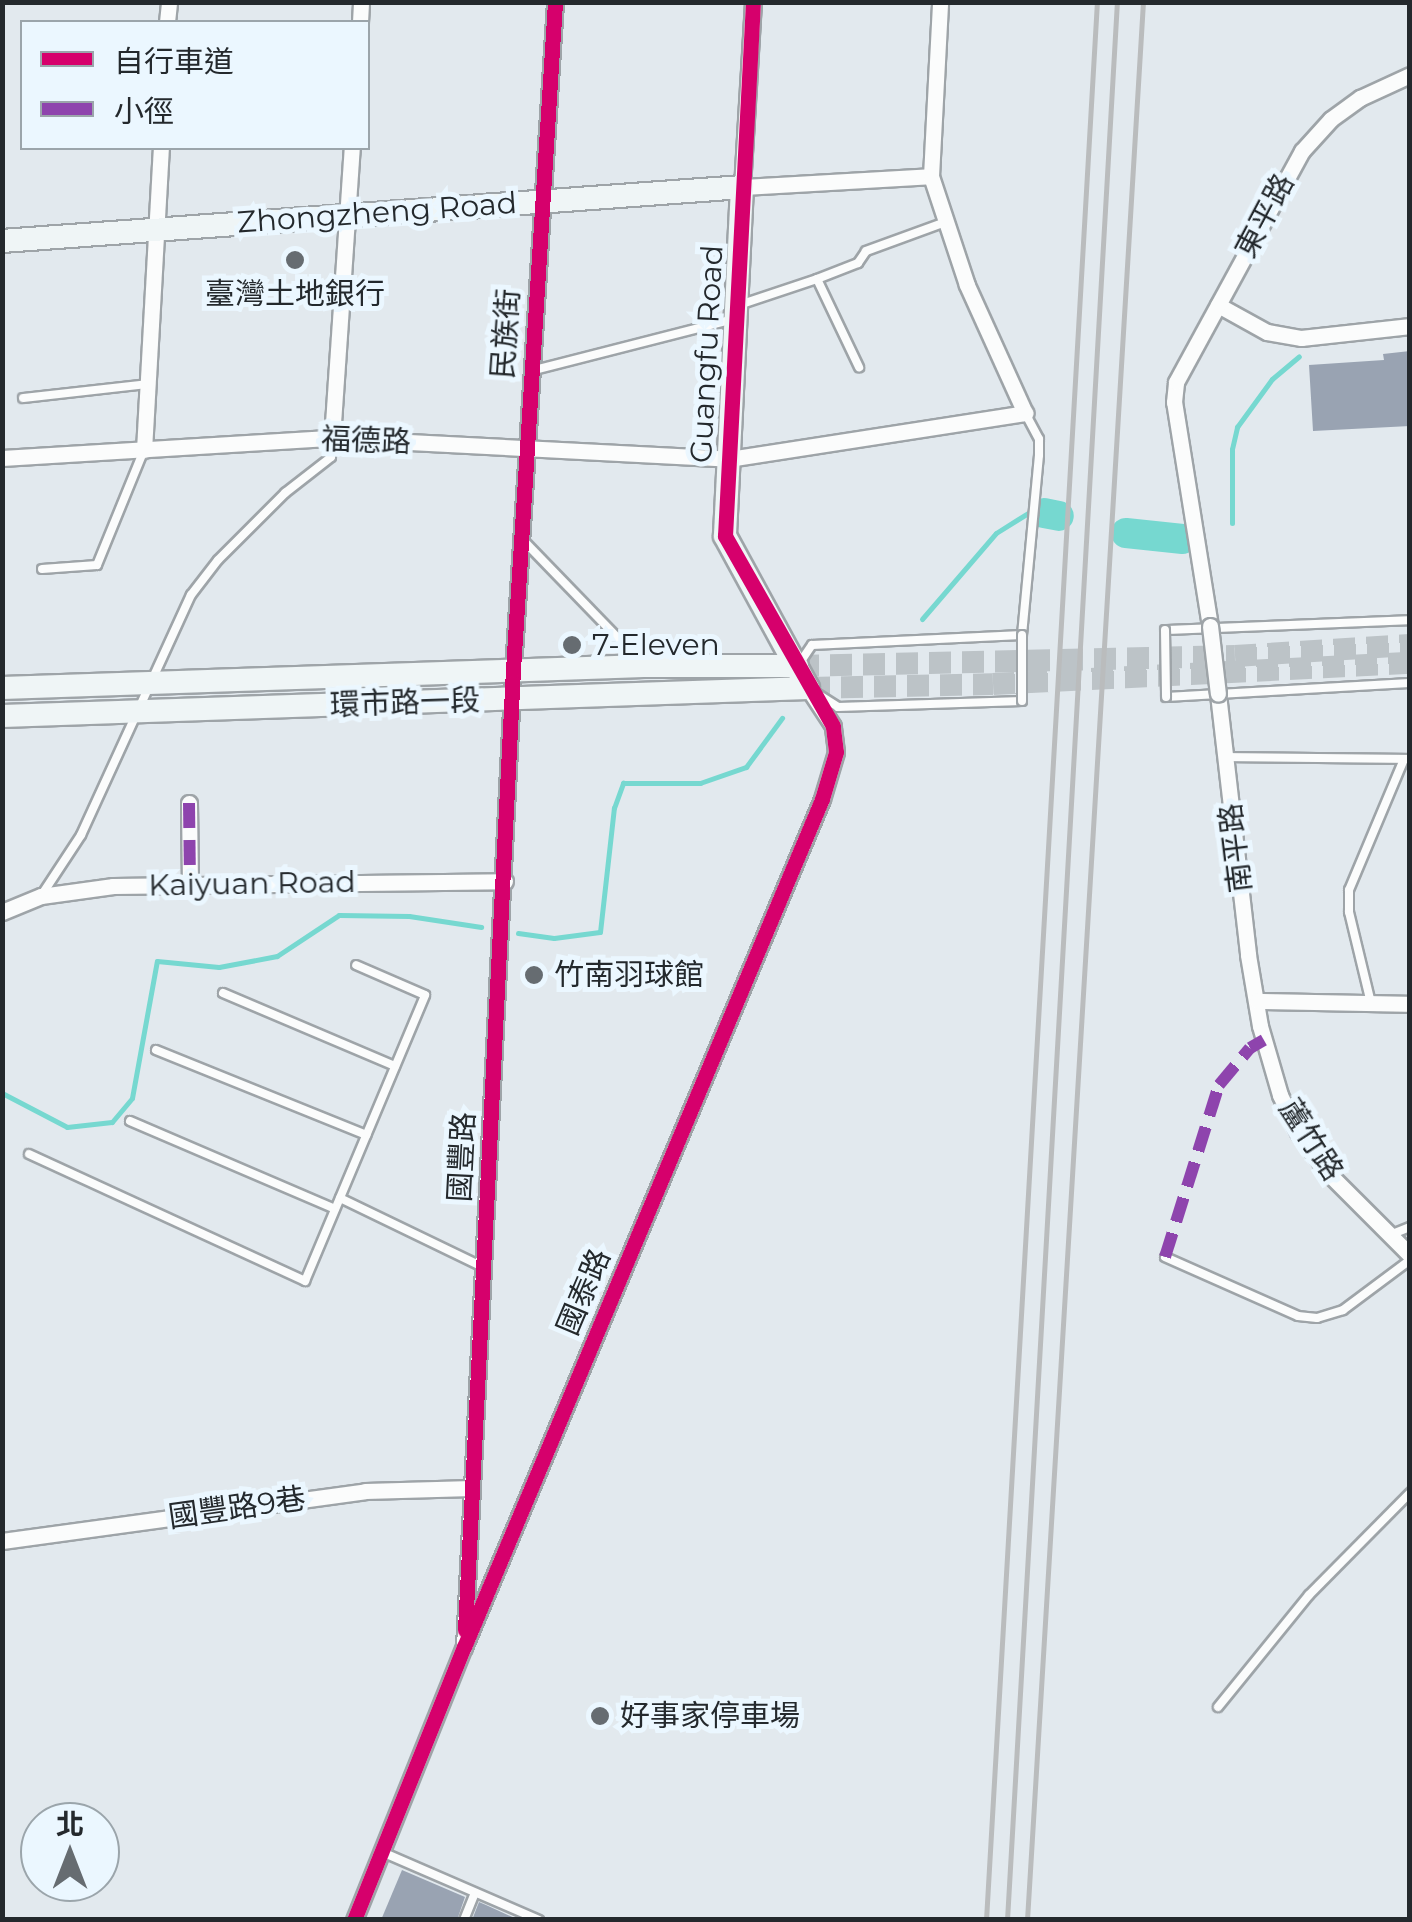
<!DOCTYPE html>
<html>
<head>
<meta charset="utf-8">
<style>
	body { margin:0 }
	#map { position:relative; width:1412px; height:1922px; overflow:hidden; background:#e2e9ee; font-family:Montserrat,"Noto Sans TC",sans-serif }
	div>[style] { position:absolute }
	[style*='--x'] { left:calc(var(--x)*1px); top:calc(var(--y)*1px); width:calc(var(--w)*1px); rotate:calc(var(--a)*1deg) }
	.stream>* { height:5px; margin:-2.5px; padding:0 2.5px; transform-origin:2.5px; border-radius:2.5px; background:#76d8d0 }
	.river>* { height:30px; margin:-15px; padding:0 15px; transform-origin:15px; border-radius:15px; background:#76d8d0 }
	.building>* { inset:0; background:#99a3b2 }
	.secondary-tunnel>* { height:22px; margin-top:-11px; transform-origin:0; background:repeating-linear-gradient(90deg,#bcc3c7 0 22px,transparent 0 33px) }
	.roads { filter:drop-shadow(2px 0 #9ea4a8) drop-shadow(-2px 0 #9ea4a8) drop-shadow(0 2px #9ea4a8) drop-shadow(0 -2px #9ea4a8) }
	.lane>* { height:8px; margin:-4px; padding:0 4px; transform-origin:4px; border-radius:4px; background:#fbfcfc }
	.street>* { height:15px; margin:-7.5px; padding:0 7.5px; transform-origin:7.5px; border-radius:7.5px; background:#fbfcfc }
	.secondary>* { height:22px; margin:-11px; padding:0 11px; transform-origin:11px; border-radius:11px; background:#eff5f6 }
	.rail>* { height:5px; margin:-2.5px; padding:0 2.5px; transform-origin:2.5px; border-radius:2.5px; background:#babcbd }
	.bridges { filter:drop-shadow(2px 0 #9ea4a8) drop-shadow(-2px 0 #9ea4a8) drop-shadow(0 2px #9ea4a8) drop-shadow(0 -2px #9ea4a8) }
	.lane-bridge>* { height:8px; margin:-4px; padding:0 4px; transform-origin:4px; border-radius:4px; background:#fbfcfc }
	.street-bridge>* { height:15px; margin:-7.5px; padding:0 7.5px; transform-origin:7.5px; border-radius:7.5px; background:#fbfcfc }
	.quiet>* { height:12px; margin-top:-6px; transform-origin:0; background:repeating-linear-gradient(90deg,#8e44ad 0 25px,transparent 0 37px) }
	.cycleway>* { height:15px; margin:-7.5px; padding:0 7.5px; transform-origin:7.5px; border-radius:7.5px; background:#d6006c }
	.dots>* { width:28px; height:28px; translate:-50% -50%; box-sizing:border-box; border:5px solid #ebf7ff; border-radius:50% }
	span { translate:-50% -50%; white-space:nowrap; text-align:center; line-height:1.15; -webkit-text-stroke:10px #ebf7ff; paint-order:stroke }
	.street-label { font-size:30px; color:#24292d }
	.poi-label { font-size:30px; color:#24292d }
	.left { translate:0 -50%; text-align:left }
	.frame { position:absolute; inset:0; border:5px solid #24292d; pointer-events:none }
	.legend { position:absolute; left:20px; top:20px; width:350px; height:130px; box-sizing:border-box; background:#ebf7ff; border:2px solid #9ba5ab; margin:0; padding:12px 18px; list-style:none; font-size:30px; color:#24292d }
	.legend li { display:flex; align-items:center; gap:20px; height:50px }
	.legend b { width:50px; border:2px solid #9ba5ab }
	.north { position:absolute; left:20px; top:1802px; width:100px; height:100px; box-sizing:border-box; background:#ebf7ff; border:2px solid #9ba5ab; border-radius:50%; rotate:0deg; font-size:28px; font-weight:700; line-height:40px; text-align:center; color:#24292d }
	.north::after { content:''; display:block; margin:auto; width:35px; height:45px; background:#666c71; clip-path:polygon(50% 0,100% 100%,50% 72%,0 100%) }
</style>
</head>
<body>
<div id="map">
	<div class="stream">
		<div style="--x:1232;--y:523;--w:74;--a:-90"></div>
		<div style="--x:1232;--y:449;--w:23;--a:-77"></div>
		<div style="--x:1237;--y:427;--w:59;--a:-53.9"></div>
		<div style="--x:1272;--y:379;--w:35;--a:-40"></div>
		<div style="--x:922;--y:619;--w:113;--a:-49.3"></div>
		<div style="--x:996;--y:533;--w:40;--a:-32"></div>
		<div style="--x:518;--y:933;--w:36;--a:8"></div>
		<div style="--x:554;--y:938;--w:46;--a:-7.4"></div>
		<div style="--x:600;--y:932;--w:125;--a:-83.6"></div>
		<div style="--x:614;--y:808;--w:27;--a:-70"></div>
		<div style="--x:623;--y:783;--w:77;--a:0"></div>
		<div style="--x:700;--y:783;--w:49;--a:-19.2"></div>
		<div style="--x:746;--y:767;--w:61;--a:-53.7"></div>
		<div style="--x:2;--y:1093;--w:73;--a:27.6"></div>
		<div style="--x:67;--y:1127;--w:45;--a:-6.3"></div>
		<div style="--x:112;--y:1122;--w:31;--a:-50"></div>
		<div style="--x:132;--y:1098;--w:139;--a:-79.7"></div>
		<div style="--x:157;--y:961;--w:62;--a:5.5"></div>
		<div style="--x:219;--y:967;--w:59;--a:-10.7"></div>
		<div style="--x:277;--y:956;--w:74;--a:-33.5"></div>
		<div style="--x:339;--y:915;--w:70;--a:0.8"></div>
		<div style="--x:409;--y:916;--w:73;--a:8.7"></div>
	</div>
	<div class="river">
		<div style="--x:1044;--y:513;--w:15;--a:11"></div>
		<div style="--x:1126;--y:533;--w:57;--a:6"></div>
	</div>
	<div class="building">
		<div style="clip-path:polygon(1410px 351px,1410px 426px,1313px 431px,1309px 365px,1384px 360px,1383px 354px)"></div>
		<div style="clip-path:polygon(402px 1870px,465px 1897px,457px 1920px,381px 1920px)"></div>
		<div style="clip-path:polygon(479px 1902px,486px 1905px,519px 1920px,472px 1920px)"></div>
	</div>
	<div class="secondary-tunnel">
		<div style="--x:797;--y:666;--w:438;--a:-1.3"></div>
		<div style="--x:1235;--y:656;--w:175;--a:-3.6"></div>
		<div style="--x:808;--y:688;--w:185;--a:-1.2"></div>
		<div style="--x:993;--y:684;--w:418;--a:-2.9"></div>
	</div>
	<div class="roads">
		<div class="lane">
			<div style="--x:817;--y:279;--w:98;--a:64.5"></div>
			<div style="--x:742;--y:304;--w:79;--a:-18.4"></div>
			<div style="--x:817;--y:279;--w:44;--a:-21.3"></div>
			<div style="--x:858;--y:263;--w:14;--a:-56"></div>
			<div style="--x:866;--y:251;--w:82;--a:-20"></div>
			<div style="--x:531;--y:371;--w:205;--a:-14.4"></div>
			<div style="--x:23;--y:398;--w:125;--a:-6.4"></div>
			<div style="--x:522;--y:539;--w:171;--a:45.9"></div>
			<div style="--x:42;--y:569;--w:55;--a:-4.2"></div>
			<div style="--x:97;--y:565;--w:124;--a:-67.8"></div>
			<div style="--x:1165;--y:630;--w:245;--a:-2.3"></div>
			<div style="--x:799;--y:664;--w:23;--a:-56"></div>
			<div style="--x:812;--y:645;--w:210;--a:-2.7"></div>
			<div style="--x:1022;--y:635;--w:181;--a:-84.6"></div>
			<div style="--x:1039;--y:455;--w:16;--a:-90"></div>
			<div style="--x:1039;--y:439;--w:30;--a:-118"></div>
			<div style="--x:816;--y:693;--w:26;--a:32"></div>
			<div style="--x:838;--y:707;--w:184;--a:-1.9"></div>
			<div style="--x:1166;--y:697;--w:244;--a:-3.3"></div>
			<div style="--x:1225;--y:757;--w:185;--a:0.6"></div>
			<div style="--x:41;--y:896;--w:73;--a:-56.7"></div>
			<div style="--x:81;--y:835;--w:264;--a:-65.4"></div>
			<div style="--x:191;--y:595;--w:44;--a:-52.4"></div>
			<div style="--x:218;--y:560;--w:95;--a:-45"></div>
			<div style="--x:285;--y:493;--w:58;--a:-38"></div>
			<div style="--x:331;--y:457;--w:19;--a:-87"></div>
			<div style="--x:223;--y:993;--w:187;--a:23"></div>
			<div style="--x:1371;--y:1003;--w:94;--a:-103.6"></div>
			<div style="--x:1349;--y:912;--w:22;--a:-90"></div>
			<div style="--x:1349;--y:890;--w:142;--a:-67.2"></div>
			<div style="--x:156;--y:1050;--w:227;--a:22"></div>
			<div style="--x:130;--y:1121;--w:223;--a:23.2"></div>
			<div style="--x:29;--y:1154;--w:304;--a:24.7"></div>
			<div style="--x:305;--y:1281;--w:310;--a:-67.2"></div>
			<div style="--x:425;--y:995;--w:75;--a:-156.5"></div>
			<div style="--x:340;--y:1198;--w:159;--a:25.8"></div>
			<div style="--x:1390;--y:1235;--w:22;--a:-22"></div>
			<div style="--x:1165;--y:1257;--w:145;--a:23.9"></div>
			<div style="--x:1298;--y:1316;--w:19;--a:6"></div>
			<div style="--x:1317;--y:1318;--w:27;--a:-17"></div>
			<div style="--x:1343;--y:1310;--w:84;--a:-36.7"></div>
			<div style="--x:1218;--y:1707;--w:144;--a:-50.9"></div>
			<div style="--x:1309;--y:1595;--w:144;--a:-45.3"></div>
			<div style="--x:382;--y:1852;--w:171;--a:23.4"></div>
			<div style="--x:464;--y:1920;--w:29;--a:-68"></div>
		</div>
		<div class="street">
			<div style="--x:753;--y:2;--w:185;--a:93.4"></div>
			<div style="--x:742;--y:187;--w:189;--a:-3.3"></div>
			<div style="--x:167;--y:22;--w:20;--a:-84"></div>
			<div style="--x:360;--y:22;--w:20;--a:-87"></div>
			<div style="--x:1218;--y:305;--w:56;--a:28.9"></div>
			<div style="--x:1267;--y:332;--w:35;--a:10"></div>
			<div style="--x:1301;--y:338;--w:110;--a:-6.3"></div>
			<div style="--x:332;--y:438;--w:291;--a:-86.1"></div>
			<div style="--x:144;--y:450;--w:302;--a:-86.8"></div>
			<div style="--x:2;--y:458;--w:331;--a:-3.5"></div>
			<div style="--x:332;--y:438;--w:398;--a:3"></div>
			<div style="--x:729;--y:459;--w:300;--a:-8.8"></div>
			<div style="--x:1025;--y:413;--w:141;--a:-114.4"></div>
			<div style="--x:967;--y:285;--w:115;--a:-108.3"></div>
			<div style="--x:931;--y:176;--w:174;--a:-87"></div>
			<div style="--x:1210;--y:626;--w:227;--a:-99.1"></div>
			<div style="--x:1174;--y:402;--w:20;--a:-84"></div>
			<div style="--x:1176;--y:382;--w:263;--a:-61.4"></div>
			<div style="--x:1302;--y:151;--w:43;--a:-47.8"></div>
			<div style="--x:1331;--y:119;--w:36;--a:-36"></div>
			<div style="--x:1360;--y:98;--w:55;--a:-24.7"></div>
			<div style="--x:1218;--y:694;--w:263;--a:83.4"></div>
			<div style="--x:1248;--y:955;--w:72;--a:80.4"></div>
			<div style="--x:1260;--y:1026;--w:72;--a:73.8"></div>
			<div style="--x:1280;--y:1095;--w:41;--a:64.1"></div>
			<div style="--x:1298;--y:1132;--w:54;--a:53.3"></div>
			<div style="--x:1330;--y:1175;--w:113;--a:45"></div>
			<div style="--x:189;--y:803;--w:82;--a:89.3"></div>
			<div style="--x:2;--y:912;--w:42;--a:-22.3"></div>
			<div style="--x:41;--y:896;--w:73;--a:-7.9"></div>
			<div style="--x:113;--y:886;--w:392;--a:-0.7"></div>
			<div style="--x:1257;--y:1001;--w:153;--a:1.1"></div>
			<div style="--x:2;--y:1541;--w:366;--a:-7.8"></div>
			<div style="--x:365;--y:1491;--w:107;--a:-1.6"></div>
			<div style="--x:464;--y:1647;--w:978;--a:-87.13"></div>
			<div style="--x:513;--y:670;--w:669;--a:-86.4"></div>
			<div style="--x:354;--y:1920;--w:294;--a:-68.1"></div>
			<div style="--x:464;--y:1647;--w:920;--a:-67.11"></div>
			<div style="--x:822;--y:799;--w:49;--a:-73.4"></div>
			<div style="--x:836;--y:752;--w:26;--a:-97"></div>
			<div style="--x:833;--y:726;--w:45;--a:-123.3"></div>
		</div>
		<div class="secondary">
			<div style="--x:2;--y:241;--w:742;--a:-4.17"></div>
			<div style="--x:742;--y:187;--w:349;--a:92.8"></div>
			<div style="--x:725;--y:536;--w:173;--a:61.4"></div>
			<div style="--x:808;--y:688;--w:806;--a:178.01"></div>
			<div style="--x:2;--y:688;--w:642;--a:-1.96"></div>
			<div style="--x:644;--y:666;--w:153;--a:0"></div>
		</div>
	</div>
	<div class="rail">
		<div style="--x:986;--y:1920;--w:1921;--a:-86.69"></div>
		<div style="--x:1007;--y:1920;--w:1921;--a:-86.72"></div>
		<div style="--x:1027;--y:1920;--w:1922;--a:-86.54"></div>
	</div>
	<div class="bridges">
		<div class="lane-bridge">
			<div style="--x:1165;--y:630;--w:67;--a:89.1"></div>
			<div style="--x:1022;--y:635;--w:66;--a:90"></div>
		</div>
		<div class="street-bridge">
			<div style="--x:1210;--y:626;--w:68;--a:83.3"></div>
		</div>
	</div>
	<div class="quiet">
		<div style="--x:189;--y:803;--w:82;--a:89.3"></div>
		<div style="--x:1165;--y:1257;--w:180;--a:-72.6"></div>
		<div style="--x:1219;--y:1085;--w:48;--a:-50"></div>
		<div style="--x:1250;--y:1048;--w:16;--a:-30"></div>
	</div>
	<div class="cycleway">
		<div style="--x:465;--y:1630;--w:961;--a:-87.14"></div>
		<div style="--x:513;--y:670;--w:669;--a:-86.4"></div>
		<div style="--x:354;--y:1920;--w:294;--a:-68.1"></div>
		<div style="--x:464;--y:1647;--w:920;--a:-67.11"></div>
		<div style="--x:822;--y:799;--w:49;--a:-73.4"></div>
		<div style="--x:836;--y:752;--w:26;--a:-97"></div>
		<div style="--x:833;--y:726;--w:219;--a:-119.6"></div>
		<div style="--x:725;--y:536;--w:535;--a:-87"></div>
	</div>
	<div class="dots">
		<div style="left:295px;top:260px;background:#666c71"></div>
		<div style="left:572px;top:645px;background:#666c71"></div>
		<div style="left:534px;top:975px;background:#666c71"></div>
		<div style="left:600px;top:1716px;background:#666c71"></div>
	</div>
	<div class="street-label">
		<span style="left:377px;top:213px;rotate:-4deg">Zhongzheng Road</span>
		<span style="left:1265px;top:216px;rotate:-62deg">東平路</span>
		<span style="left:506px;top:334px;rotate:-86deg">民族街</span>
		<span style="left:707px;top:354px;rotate:-87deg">Guangfu Road</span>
		<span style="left:366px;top:441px;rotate:2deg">福德路</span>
		<span style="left:405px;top:703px;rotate:-2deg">環市路一段</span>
		<span style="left:1236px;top:848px;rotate:-97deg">南平路</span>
		<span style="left:252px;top:884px;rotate:-1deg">Kaiyuan Road</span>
		<span style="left:1311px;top:1140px;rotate:57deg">蘆竹路</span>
		<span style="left:462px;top:1157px;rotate:-87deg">國豐路</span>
		<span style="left:584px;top:1292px;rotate:-67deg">國泰路</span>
		<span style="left:237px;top:1508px;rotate:-8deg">國豐路9巷</span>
	</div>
	<div class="poi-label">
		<span style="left:295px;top:294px">臺灣土地銀行</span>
		<span class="left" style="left:592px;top:645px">7-Eleven</span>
		<span class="left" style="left:554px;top:975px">竹南羽球館</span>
		<span class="left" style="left:620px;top:1716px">好事家停車場</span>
	</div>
	<div class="frame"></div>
	<ul class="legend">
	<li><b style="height:12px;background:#d6006c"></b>自行車道</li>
	<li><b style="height:12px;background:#8e44ad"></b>小徑</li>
	</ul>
	<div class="north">北</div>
</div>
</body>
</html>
